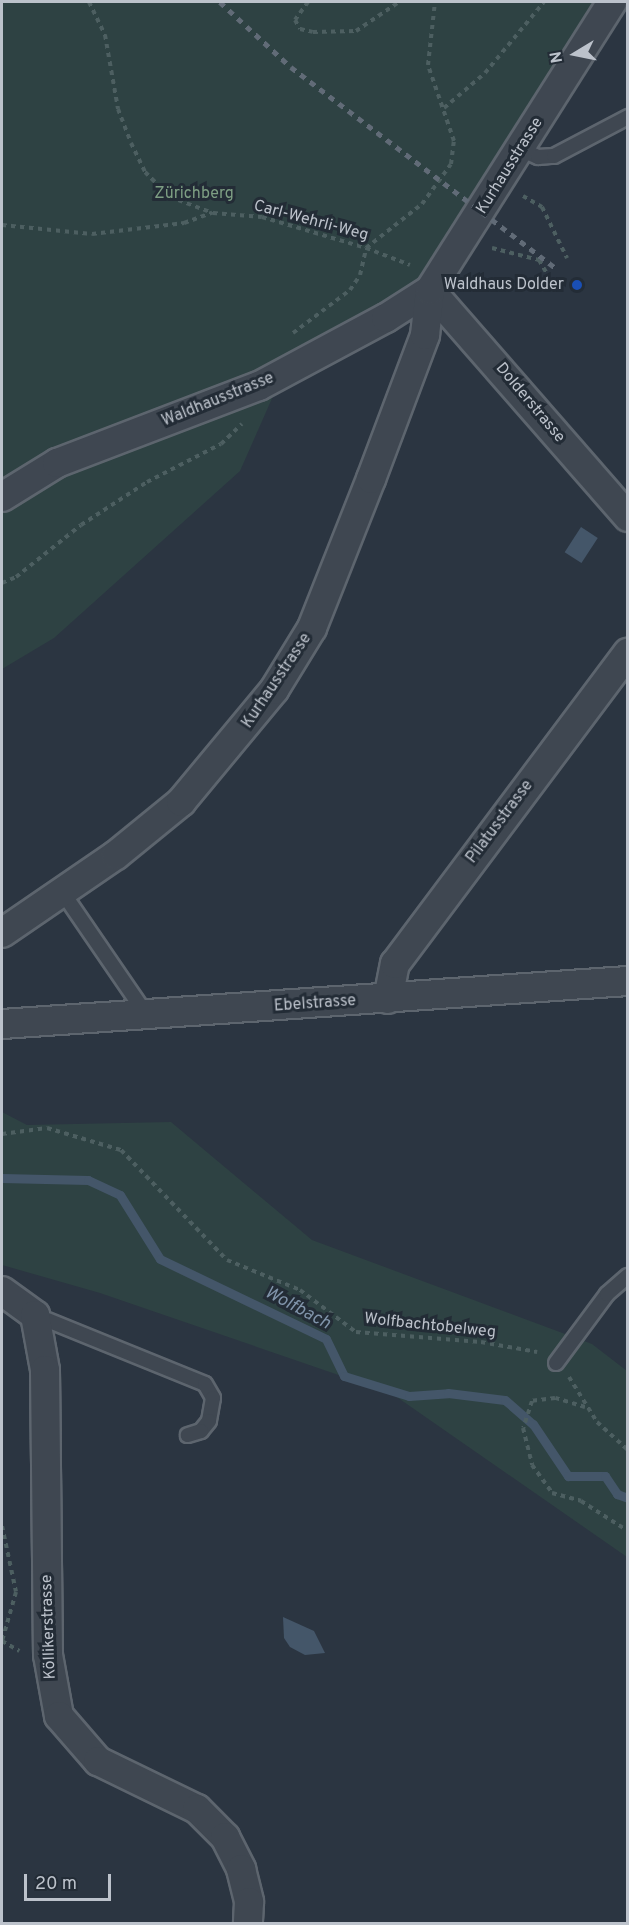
<!DOCTYPE html>
<html>
<head>
<meta charset="utf-8">
<style>
	body { margin:0 }
	#map { position:relative; width:629px; height:1925px; overflow:hidden; background:#2b3541; font-family:Overpass,sans-serif }
	div>[style] { position:absolute }
	[style*='--x'] { left:calc(var(--x)*1px); top:calc(var(--y)*1px); width:calc(var(--w)*1px); rotate:calc(var(--a)*1deg) }
	.green>* { inset:0; background:#2e4243 }
	.water>* { inset:0; background:#445669; transform-origin:0 0 }
	.stream>* { height:9px; margin:-4.5px; padding:0 4.5px; transform-origin:4.5px; border-radius:4.5px; background:#445669 }
	.path>* { height:4px; margin-top:-2px; transform-origin:0; background:repeating-linear-gradient(90deg,#4d5f61 0 4.5px,transparent 0 9px) }
	.roads { filter:drop-shadow(2px 0 #5d656e) drop-shadow(-2px 0 #5d656e) drop-shadow(0 2px #5d656e) drop-shadow(0 -2px #5d656e) }
	.lane>* { height:14px; margin:-7px; padding:0 7px; transform-origin:7px; border-radius:7px; background:#3f4751 }
	.street>* { height:28px; margin:-14px; padding:0 14px; transform-origin:14px; border-radius:14px; background:#3f4751 }
	.rail>* { height:4.5px; margin-top:-2.25px; transform-origin:0; background:repeating-linear-gradient(90deg,#616b77 0 6px,transparent 0 12px) }
	.dots>* { width:16px; height:16px; translate:-50% -50%; box-sizing:border-box; border:3px solid #232c36; border-radius:50% }
	span { translate:-50% -50%; white-space:nowrap; text-align:center; line-height:1.15; -webkit-text-stroke:6px #232c36; paint-order:stroke }
	.street-label { font-size:16px; color:#bcc2cb }
	.park-label { font-size:16px; color:#7d9e83 }
	.poi-label { font-size:16px; color:#bcc2cb }
	.right { translate:-100% -50%; text-align:right }
	.water-label { font-size:18px; color:#8094aa; font-style:italic }
	.frame { position:absolute; inset:0; border:3px solid #bcc2cb; pointer-events:none }
	.north { position:absolute; left:545px; top:24px; width:60px; height:60px; -webkit-text-stroke:4px #232c36; paint-order:stroke; rotate:260deg; font-size:16px; font-weight:700; line-height:24px; text-align:center; color:#bcc2cb }
	.north::after { content:''; display:block; margin:auto; width:21px; height:27px; background:#bcc2cb; clip-path:polygon(50% 0,100% 100%,50% 72%,0 100%) }
	.scale { position:absolute; left:24px; top:1874px; width:87px; height:27px; box-sizing:border-box; border:3px solid #bcc2cb; border-top:0; padding-left:8px; font-size:18px; line-height:21px; white-space:nowrap; color:#bcc2cb; -webkit-text-stroke:4px #232c36; paint-order:stroke }
</style>
</head>
<body>
<div id="map">
	<div class="green">
		<div style="clip-path:polygon(2px 2px,610px 2px,425px 282px,289px 360px,240px 471px,54px 638px,2px 669px)"></div>
		<div style="clip-path:polygon(2px 1112px,27px 1125px,171px 1122px,312px 1240px,592px 1344px,627px 1371px,627px 1557px,391px 1393px,100px 1293px,2px 1265px)"></div>
	</div>
	<div class="water">
		<div style="left:581px;top:527px;width:20px;height:30px;rotate:33deg"></div>
		<div style="clip-path:polygon(283px 1617px,314px 1631px,325px 1653px,305px 1655px,290px 1647px,284px 1638px)"></div>
	</div>
	<div class="stream">
		<div style="--x:2;--y:1178;--w:86;--a:1.3"></div>
		<div style="--x:88;--y:1180;--w:35;--a:25"></div>
		<div style="--x:120;--y:1195;--w:75;--a:58"></div>
		<div style="--x:160;--y:1259;--w:184;--a:25.7"></div>
		<div style="--x:326;--y:1339;--w:41;--a:64.1"></div>
		<div style="--x:344;--y:1376;--w:68;--a:17.1"></div>
		<div style="--x:409;--y:1396;--w:39;--a:-4"></div>
		<div style="--x:448;--y:1393;--w:57;--a:7"></div>
		<div style="--x:505;--y:1400;--w:37;--a:41"></div>
		<div style="--x:533;--y:1424;--w:63;--a:56.1"></div>
		<div style="--x:568;--y:1476;--w:37;--a:0"></div>
		<div style="--x:605;--y:1476;--w:22;--a:56"></div>
		<div style="--x:617;--y:1494;--w:12;--a:20"></div>
	</div>
	<div class="path">
		<div style="--x:89;--y:2;--w:37;--a:64"></div>
		<div style="--x:105;--y:35;--w:75;--a:80"></div>
		<div style="--x:118;--y:109;--w:36;--a:69"></div>
		<div style="--x:131;--y:143;--w:32;--a:64"></div>
		<div style="--x:145;--y:172;--w:35;--a:45"></div>
		<div style="--x:170;--y:197;--w:46;--a:20.4"></div>
		<div style="--x:213;--y:213;--w:49;--a:4.7"></div>
		<div style="--x:262;--y:217;--w:109;--a:16.6"></div>
		<div style="--x:366;--y:248;--w:47;--a:21.1"></div>
		<div style="--x:308;--y:2;--w:22;--a:126"></div>
		<div style="--x:295;--y:20;--w:10;--a:61"></div>
		<div style="--x:300;--y:29;--w:13;--a:13"></div>
		<div style="--x:313;--y:32;--w:43;--a:-1.3"></div>
		<div style="--x:356;--y:31;--w:52;--a:-34"></div>
		<div style="--x:444;--y:108;--w:54;--a:-40.5"></div>
		<div style="--x:485;--y:73;--w:92;--a:-50.3"></div>
		<div style="--x:523;--y:196;--w:22;--a:30"></div>
		<div style="--x:542;--y:207;--w:57;--a:63.9"></div>
		<div style="--x:2;--y:225;--w:90;--a:5.7"></div>
		<div style="--x:92;--y:234;--w:93;--a:-6.8"></div>
		<div style="--x:184;--y:223;--w:30;--a:-20"></div>
		<div style="--x:492;--y:248;--w:49;--a:14.3"></div>
		<div style="--x:539;--y:260;--w:16;--a:60"></div>
		<div style="--x:293;--y:333;--w:71;--a:-37"></div>
		<div style="--x:350;--y:290;--w:18;--a:-56"></div>
		<div style="--x:360;--y:275;--w:28;--a:-77"></div>
		<div style="--x:366;--y:248;--w:71;--a:-38.2"></div>
		<div style="--x:422;--y:204;--w:49;--a:-54.1"></div>
		<div style="--x:451;--y:164;--w:23;--a:-83"></div>
		<div style="--x:454;--y:141;--w:80;--a:-108.9"></div>
		<div style="--x:428;--y:65;--w:63;--a:-83.7"></div>
		<div style="--x:2;--y:583;--w:15;--a:-23"></div>
		<div style="--x:16;--y:577;--w:83;--a:-38.7"></div>
		<div style="--x:81;--y:525;--w:79;--a:-33.1"></div>
		<div style="--x:147;--y:482;--w:83;--a:-27.2"></div>
		<div style="--x:221;--y:444;--w:29;--a:-44"></div>
		<div style="--x:2;--y:1134;--w:45;--a:-7.6"></div>
		<div style="--x:47;--y:1128;--w:77;--a:16.6"></div>
		<div style="--x:121;--y:1150;--w:153;--a:46.1"></div>
		<div style="--x:227;--y:1260;--w:79;--a:22.3"></div>
		<div style="--x:300;--y:1290;--w:70;--a:36.9"></div>
		<div style="--x:356;--y:1332;--w:125;--a:4.6"></div>
		<div style="--x:481;--y:1342;--w:57;--a:10.1"></div>
		<div style="--x:569;--y:1377;--w:53;--a:58.1"></div>
		<div style="--x:597;--y:1422;--w:42;--a:42.1"></div>
		<div style="--x:585;--y:1407;--w:31;--a:-163"></div>
		<div style="--x:555;--y:1398;--w:23;--a:173"></div>
		<div style="--x:532;--y:1401;--w:28;--a:108"></div>
		<div style="--x:523;--y:1428;--w:38;--a:76"></div>
		<div style="--x:532;--y:1465;--w:34;--a:54"></div>
		<div style="--x:552;--y:1493;--w:30;--a:15"></div>
		<div style="--x:581;--y:1501;--w:56;--a:32.6"></div>
		<div style="--x:2;--y:1526;--w:67;--a:78"></div>
		<div style="--x:16;--y:1592;--w:51;--a:105.9"></div>
		<div style="--x:2;--y:1641;--w:20;--a:30"></div>
	</div>
	<div class="roads">
		<div class="lane">
			<div style="--x:520;--y:149;--w:20;--a:24"></div>
			<div style="--x:538;--y:157;--w:16;--a:-4"></div>
			<div style="--x:554;--y:156;--w:84;--a:-27.8"></div>
			<div style="--x:63;--y:893;--w:147;--a:55.6"></div>
			<div style="--x:35;--y:1315;--w:183;--a:22.1"></div>
			<div style="--x:205;--y:1384;--w:16;--a:60"></div>
			<div style="--x:213;--y:1398;--w:23;--a:100"></div>
			<div style="--x:209;--y:1421;--w:13;--a:129"></div>
			<div style="--x:201;--y:1431;--w:14;--a:163"></div>
			<div style="--x:556;--y:1363;--w:86;--a:-53.5"></div>
			<div style="--x:607;--y:1294;--w:28;--a:-41"></div>
		</div>
		<div class="street">
			<div style="--x:430;--y:290;--w:301;--a:48.9"></div>
			<div style="--x:2;--y:497;--w:65;--a:-31.7"></div>
			<div style="--x:57;--y:463;--w:216;--a:-20.9"></div>
			<div style="--x:259;--y:386;--w:144;--a:-28.2"></div>
			<div style="--x:386;--y:318;--w:52;--a:-32.5"></div>
			<div style="--x:2;--y:933;--w:138;--a:-34.4"></div>
			<div style="--x:116;--y:855;--w:84;--a:-39.2"></div>
			<div style="--x:181;--y:802;--w:146;--a:-50.3"></div>
			<div style="--x:274;--y:690;--w:73;--a:-58.5"></div>
			<div style="--x:312;--y:628;--w:160;--a:-68.4"></div>
			<div style="--x:371;--y:479;--w:154;--a:-69.4"></div>
			<div style="--x:425;--y:335;--w:45;--a:-83.7"></div>
			<div style="--x:430;--y:290;--w:341;--a:-57.7"></div>
			<div style="--x:388;--y:999;--w:36;--a:-79"></div>
			<div style="--x:395;--y:964;--w:389;--a:-53.2"></div>
			<div style="--x:2;--y:1024;--w:627;--a:-3.93"></div>
			<div style="--x:2;--y:1291;--w:41;--a:36"></div>
			<div style="--x:35;--y:1315;--w:56;--a:79.7"></div>
			<div style="--x:45;--y:1370;--w:285;--a:89.4"></div>
			<div style="--x:48;--y:1655;--w:62;--a:79.8"></div>
			<div style="--x:59;--y:1716;--w:60;--a:49.1"></div>
			<div style="--x:98;--y:1761;--w:110;--a:25.9"></div>
			<div style="--x:197;--y:1809;--w:40;--a:45"></div>
			<div style="--x:225;--y:1837;--w:36;--a:63"></div>
			<div style="--x:241;--y:1869;--w:34;--a:76"></div>
			<div style="--x:249;--y:1902;--w:22;--a:93"></div>
		</div>
	</div>
	<div class="rail">
		<div style="--x:220;--y:2;--w:96;--a:42.5"></div>
		<div style="--x:291;--y:67;--w:334;--a:37.2"></div>
	</div>
	<div class="dots">
		<div style="left:577px;top:285px;background:#1a4fb4"></div>
	</div>
	<div class="street-label">
		<span style="left:510px;top:166px;rotate:-58deg">Kurhausstrasse</span>
		<span style="left:311px;top:221px;rotate:15deg">Carl-Wehrli-Weg</span>
		<span style="left:218px;top:400px;rotate:-22deg">Waldhausstrasse</span>
		<span style="left:530px;top:403px;rotate:50deg">Dolderstrasse</span>
		<span style="left:277px;top:681px;rotate:-56deg">Kurhausstrasse</span>
		<span style="left:500px;top:822px;rotate:-53deg">Pilatusstrasse</span>
		<span style="left:315px;top:1004px;rotate:-4deg">Ebelstrasse</span>
		<span style="left:430px;top:1326px;rotate:6deg">Wolfbachtobelweg</span>
		<span style="left:49px;top:1627px;rotate:-92deg">Köllikerstrasse</span>
	</div>
	<div class="park-label">
		<span style="left:194px;top:194px">Zürichberg</span>
	</div>
	<div class="poi-label">
		<span class="right" style="left:564px;top:285px">Waldhaus Dolder</span>
	</div>
	<div class="water-label">
		<span style="left:297px;top:1309px;rotate:28deg">Wolfbach</span>
	</div>
	<div class="frame"></div>
	<div class="north">N</div>
	<div class="scale">20 m</div>
</div>
</body>
</html>
